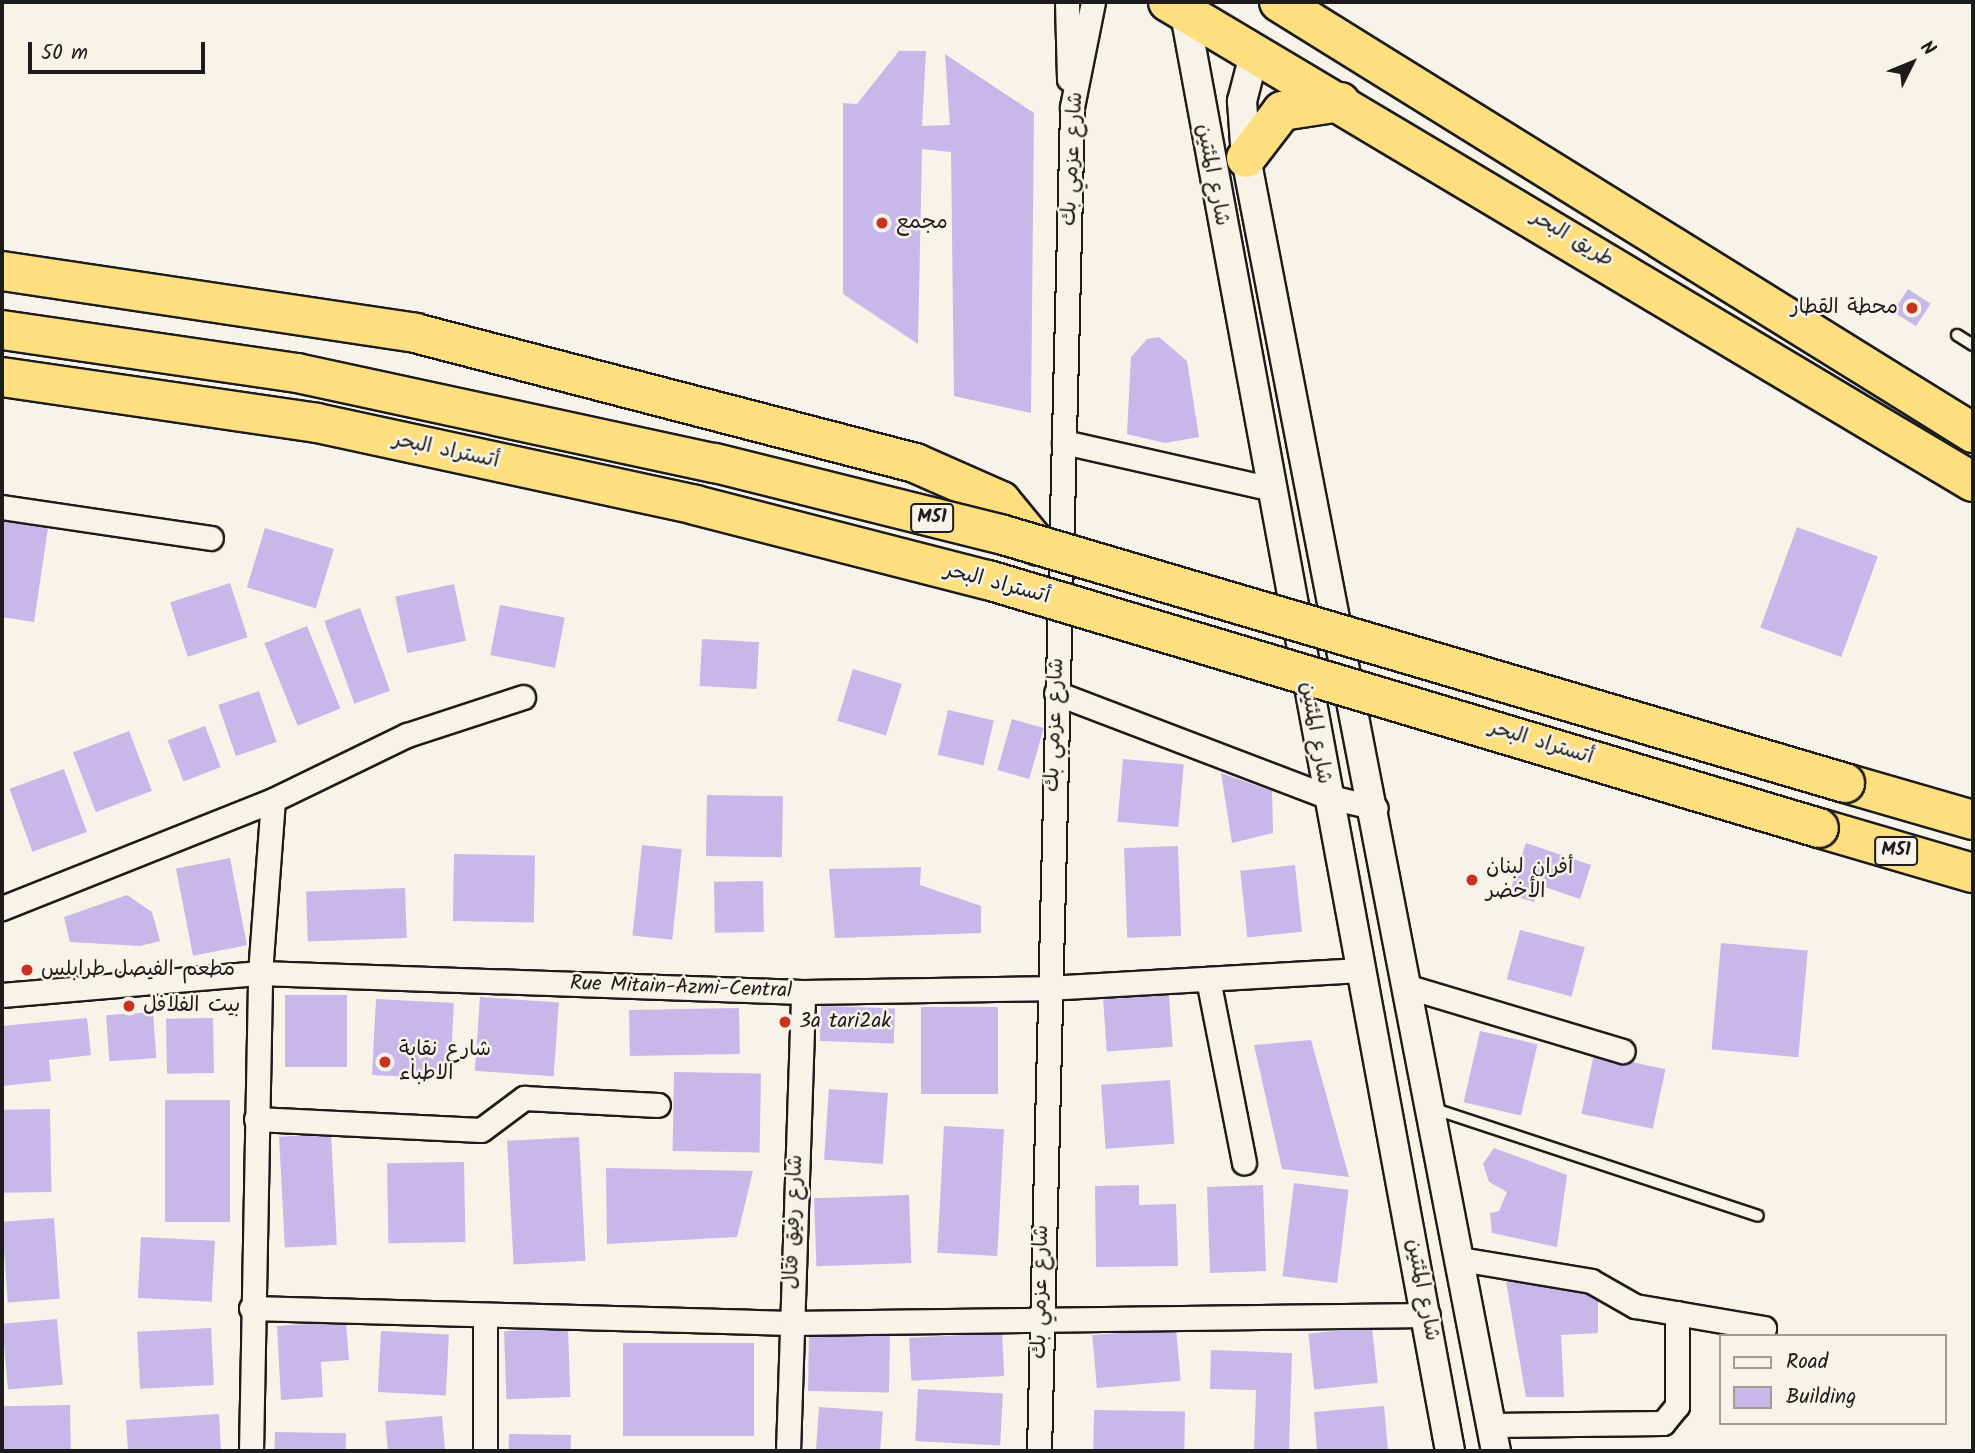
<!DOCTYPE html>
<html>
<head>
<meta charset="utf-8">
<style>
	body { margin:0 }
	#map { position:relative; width:1975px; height:1453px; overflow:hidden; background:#f7f3e8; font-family:Kalam,"Playpen Sans Arabic",sans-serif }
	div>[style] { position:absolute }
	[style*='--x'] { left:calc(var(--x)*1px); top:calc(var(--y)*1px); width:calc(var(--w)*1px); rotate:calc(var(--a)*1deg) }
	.building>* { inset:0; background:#c7b8e9; transform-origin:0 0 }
	.roads { filter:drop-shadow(2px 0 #1c1c1c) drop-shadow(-2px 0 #1c1c1c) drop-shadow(0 2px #1c1c1c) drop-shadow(0 -2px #1c1c1c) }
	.service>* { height:10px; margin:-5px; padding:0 5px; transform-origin:5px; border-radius:5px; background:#f7f3e8 }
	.minor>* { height:23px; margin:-11.5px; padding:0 11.5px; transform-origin:11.5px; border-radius:11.5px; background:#f7f3e8 }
	.tertiary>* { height:28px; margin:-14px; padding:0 14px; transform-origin:14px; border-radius:14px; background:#f7f3e8 }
	.trunk>* { height:38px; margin:-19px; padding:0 19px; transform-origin:19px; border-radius:19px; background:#fedf80 }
	.motorway>* { height:38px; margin:-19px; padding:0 19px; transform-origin:19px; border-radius:19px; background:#fedf80 }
	.bridges { filter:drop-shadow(2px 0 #1c1c1c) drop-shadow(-2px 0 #1c1c1c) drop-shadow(0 2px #1c1c1c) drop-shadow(0 -2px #1c1c1c) }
	.motorway-bridge>* { height:38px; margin:-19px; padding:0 19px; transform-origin:19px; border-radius:19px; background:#fedf80 }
	.dots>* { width:19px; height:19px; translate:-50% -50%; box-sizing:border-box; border:4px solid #f7f3e8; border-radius:50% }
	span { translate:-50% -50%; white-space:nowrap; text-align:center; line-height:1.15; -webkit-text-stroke:5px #f7f3e8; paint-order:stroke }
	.shield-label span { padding:2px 5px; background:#f7f3e8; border:2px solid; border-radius:5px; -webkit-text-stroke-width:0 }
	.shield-label { font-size:19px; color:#1c1c1c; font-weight:700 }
	.street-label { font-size:21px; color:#1c1c1c }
	.poi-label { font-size:21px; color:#1c1c1c }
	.left { translate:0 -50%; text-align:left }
	.right { translate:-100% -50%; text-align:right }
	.frame { position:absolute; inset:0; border:4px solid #1c1c1c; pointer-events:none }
	.legend { position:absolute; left:1719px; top:1334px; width:228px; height:91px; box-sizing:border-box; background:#f7f3e8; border:2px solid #9f9d96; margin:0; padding:9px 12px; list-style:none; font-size:21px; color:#1c1c1c }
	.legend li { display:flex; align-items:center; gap:14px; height:35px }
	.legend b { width:35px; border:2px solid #9f9d96 }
	.north { position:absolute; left:1877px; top:28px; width:70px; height:70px; -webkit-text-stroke:5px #f7f3e8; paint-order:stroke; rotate:47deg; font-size:19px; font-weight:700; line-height:28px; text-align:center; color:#1c1c1c }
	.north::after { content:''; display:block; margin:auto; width:24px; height:32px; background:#1c1c1c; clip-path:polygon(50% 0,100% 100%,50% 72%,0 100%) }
	.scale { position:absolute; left:28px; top:42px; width:177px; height:32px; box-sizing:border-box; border:4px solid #1c1c1c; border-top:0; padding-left:9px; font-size:21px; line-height:24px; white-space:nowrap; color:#1c1c1c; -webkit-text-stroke:5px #f7f3e8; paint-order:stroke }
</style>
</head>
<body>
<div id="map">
	<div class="building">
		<div style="clip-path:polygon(899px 51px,926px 51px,922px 126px,950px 125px,945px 54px,1034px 113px,1031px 413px,954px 396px,951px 152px,922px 149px,918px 344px,843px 294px,843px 103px,857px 104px)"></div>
		<div style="left:1908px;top:289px;width:27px;height:27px;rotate:33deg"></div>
		<div style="clip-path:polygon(1159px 337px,1187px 361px,1199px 437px,1165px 443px,1127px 434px,1131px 357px,1147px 339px)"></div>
		<div style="clip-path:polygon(2px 520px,48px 528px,34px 622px,2px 617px)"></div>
		<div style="left:1797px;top:527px;width:86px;height:107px;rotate:20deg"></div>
		<div style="left:265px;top:528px;width:72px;height:62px;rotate:17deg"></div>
		<div style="left:230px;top:583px;width:57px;height:63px;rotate:72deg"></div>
		<div style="left:454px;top:584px;width:58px;height:60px;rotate:78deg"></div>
		<div style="left:500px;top:605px;width:66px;height:51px;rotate:11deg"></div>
		<div style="left:360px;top:608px;width:88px;height:38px;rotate:70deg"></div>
		<div style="left:307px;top:626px;width:89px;height:46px;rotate:68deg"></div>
		<div style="left:702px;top:639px;width:57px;height:47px;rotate:3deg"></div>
		<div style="left:853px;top:669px;width:51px;height:54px;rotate:17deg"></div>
		<div style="left:259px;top:691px;width:54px;height:43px;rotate:71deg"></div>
		<div style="left:948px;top:710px;width:47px;height:46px;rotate:13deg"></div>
		<div style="left:1012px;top:719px;width:33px;height:53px;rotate:16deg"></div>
		<div style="left:205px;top:726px;width:44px;height:40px;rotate:69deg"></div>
		<div style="left:129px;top:731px;width:64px;height:60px;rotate:69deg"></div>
		<div style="left:1123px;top:759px;width:61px;height:63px;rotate:5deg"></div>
		<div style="left:64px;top:769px;width:67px;height:58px;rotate:70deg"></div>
		<div style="clip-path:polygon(1221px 773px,1272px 791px,1273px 833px,1232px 843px)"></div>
		<div style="left:707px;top:795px;width:76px;height:61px;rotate:1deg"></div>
		<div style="clip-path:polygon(1526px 843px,1591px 865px,1580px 899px,1539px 885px,1534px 902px,1509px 894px)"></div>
		<div style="left:642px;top:845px;width:40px;height:91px;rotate:6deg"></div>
		<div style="left:1178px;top:846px;width:90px;height:54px;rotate:88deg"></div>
		<div style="left:454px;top:854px;width:81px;height:67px;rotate:1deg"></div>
		<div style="left:230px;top:858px;width:89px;height:55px;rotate:79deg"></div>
		<div style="left:1295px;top:865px;width:67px;height:55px;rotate:84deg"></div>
		<div style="clip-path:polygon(921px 867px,920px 885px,981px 906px,981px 933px,835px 938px,829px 869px)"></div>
		<div style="left:763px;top:881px;width:51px;height:49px;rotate:89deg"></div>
		<div style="left:405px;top:888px;width:50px;height:99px;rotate:88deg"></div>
		<div style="clip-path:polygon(127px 895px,152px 912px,160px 941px,140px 946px,70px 942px,64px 917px)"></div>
		<div style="left:1520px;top:930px;width:67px;height:51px;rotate:15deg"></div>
		<div style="left:1721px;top:943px;width:87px;height:107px;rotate:5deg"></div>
		<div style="left:285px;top:995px;width:62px;height:72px"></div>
		<div style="left:1169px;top:995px;width:52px;height:66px;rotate:86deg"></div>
		<div style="left:480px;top:997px;width:79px;height:74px;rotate:4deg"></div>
		<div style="left:376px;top:999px;width:78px;height:76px;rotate:3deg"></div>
		<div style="left:821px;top:1006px;width:74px;height:35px;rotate:2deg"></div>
		<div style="left:921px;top:1007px;width:77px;height:87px"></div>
		<div style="left:739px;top:1008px;width:46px;height:110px;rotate:89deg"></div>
		<div style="left:153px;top:1012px;width:46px;height:47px;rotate:86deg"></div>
		<div style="clip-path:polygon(87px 1018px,91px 1055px,49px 1060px,51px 1081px,2px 1086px,2px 1026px)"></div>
		<div style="left:213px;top:1018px;width:55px;height:47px;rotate:89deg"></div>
		<div style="left:1480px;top:1031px;width:59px;height:73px;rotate:13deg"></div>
		<div style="clip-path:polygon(1311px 1040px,1349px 1177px,1282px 1169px,1254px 1045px)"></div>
		<div style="left:1594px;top:1054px;width:73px;height:61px;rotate:12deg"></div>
		<div style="left:674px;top:1072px;width:87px;height:79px;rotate:1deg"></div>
		<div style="left:1170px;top:1080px;width:64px;height:69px;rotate:86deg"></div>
		<div style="left:829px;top:1089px;width:59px;height:71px;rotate:4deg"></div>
		<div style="left:165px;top:1100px;width:65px;height:122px"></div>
		<div style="left:50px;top:1109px;width:83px;height:48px;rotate:89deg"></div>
		<div style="left:944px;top:1126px;width:60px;height:127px;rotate:3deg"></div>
		<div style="left:331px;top:1134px;width:111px;height:52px;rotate:87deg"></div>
		<div style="left:579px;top:1137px;width:124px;height:72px;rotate:87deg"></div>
		<div style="clip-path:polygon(1494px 1148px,1567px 1175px,1557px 1247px,1492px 1233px,1490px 1213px,1499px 1211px,1507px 1192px,1489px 1182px,1483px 1164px)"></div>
		<div style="left:464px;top:1162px;width:80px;height:77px;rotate:89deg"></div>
		<div style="clip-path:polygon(606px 1168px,753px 1171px,737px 1237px,607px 1244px)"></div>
		<div style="left:1294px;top:1183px;width:55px;height:94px;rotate:7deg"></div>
		<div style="clip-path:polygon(1139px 1185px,1139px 1205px,1176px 1204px,1178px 1266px,1096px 1267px,1095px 1186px)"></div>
		<div style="left:1263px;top:1185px;width:86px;height:56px;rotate:88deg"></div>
		<div style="left:909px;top:1195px;width:68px;height:95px;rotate:88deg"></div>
		<div style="left:54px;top:1218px;width:81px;height:52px;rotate:86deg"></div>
		<div style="left:141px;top:1237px;width:74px;height:61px;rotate:3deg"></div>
		<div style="clip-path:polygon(1506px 1282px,1598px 1287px,1598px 1333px,1561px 1335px,1564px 1397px,1526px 1397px)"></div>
		<div style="left:57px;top:1319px;width:66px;height:55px;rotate:85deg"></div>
		<div style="clip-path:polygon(346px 1322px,349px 1360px,321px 1362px,323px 1397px,281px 1400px,277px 1326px)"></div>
		<div style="left:1372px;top:1327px;width:56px;height:64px;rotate:84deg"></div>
		<div style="left:211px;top:1328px;width:57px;height:74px;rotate:87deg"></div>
		<div style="left:1176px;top:1328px;width:53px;height:84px;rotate:85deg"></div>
		<div style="left:568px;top:1329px;width:68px;height:64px;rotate:88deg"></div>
		<div style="left:381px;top:1331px;width:68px;height:61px;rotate:3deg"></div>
		<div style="left:809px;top:1333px;width:81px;height:58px;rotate:1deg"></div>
		<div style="left:1002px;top:1333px;width:43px;height:93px;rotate:87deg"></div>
		<div style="left:623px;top:1343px;width:131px;height:93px"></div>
		<div style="clip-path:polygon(1211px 1350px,1292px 1353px,1289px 1451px,1254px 1451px,1256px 1390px,1210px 1389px)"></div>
		<div style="left:918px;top:1389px;width:85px;height:52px;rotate:3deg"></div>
		<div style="left:70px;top:1405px;width:46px;height:68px;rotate:89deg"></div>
		<div style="clip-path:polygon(1384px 1406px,1388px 1451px,1317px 1451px,1314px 1412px)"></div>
		<div style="left:819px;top:1407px;width:64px;height:44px;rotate:4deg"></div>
		<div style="left:1094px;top:1410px;width:91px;height:41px;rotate:1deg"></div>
		<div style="clip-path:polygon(219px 1414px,221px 1451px,128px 1451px,126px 1420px)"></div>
		<div style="left:442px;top:1416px;width:35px;height:57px;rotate:85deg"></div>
		<div style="left:275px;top:1432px;width:71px;height:19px;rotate:1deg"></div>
		<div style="left:509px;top:1434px;width:62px;height:17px;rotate:1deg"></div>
	</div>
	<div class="roads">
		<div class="service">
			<div style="--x:1957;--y:335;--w:19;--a:32"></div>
			<div style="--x:1432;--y:1108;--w:343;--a:18.3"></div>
		</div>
		<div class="minor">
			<div style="--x:1067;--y:2;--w:77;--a:88.5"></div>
			<div style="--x:1064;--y:442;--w:213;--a:12.7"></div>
			<div style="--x:2;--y:507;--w:211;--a:8.4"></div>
			<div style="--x:1056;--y:693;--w:289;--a:20.9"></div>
			<div style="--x:1326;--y:796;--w:51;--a:13.5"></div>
			<div style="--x:2;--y:908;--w:292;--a:-21.7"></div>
			<div style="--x:273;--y:800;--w:149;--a:-25.9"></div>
			<div style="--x:407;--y:735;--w:122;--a:-18.1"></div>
			<div style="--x:1208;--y:979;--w:187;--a:78.9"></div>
			<div style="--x:1409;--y:987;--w:223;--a:16.7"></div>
			<div style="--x:2;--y:995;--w:259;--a:-4.9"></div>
			<div style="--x:260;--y:973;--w:543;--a:2"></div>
			<div style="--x:803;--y:992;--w:244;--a:-0.9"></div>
			<div style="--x:1047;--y:988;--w:314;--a:-3.3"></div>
			<div style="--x:256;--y:1119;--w:225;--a:2.8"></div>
			<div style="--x:481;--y:1130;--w:54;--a:-36.7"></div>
			<div style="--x:524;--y:1098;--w:134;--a:3"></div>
			<div style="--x:1460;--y:1259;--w:133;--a:9.5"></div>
			<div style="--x:1591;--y:1281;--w:51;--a:29.6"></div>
			<div style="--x:1635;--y:1306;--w:131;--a:9.7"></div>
			<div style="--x:251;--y:1308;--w:539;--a:1.59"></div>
			<div style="--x:790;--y:1323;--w:638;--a:-0.72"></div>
			<div style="--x:1491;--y:1425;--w:172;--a:-0.7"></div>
			<div style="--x:1663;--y:1423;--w:22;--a:-51"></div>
			<div style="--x:1677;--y:1406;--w:93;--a:-90"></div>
			<div style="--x:251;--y:1451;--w:478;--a:-88.9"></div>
			<div style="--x:260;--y:973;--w:173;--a:-85.7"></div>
			<div style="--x:485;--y:1451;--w:136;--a:-90"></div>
			<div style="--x:788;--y:1451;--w:459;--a:-88.1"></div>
			<div style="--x:1039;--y:1451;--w:1344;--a:-88.59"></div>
			<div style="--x:1072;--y:107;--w:107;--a:-78.7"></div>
		</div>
		<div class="tertiary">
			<div style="--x:1185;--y:14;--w:1461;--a:79.55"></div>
			<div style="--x:1254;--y:55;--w:48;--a:104.6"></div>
			<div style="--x:1242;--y:101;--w:57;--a:86"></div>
			<div style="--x:1246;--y:158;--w:1317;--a:79.06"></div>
		</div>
		<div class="trunk">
			<div style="--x:1168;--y:2;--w:937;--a:30.81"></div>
			<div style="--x:1279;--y:2;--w:817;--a:31.84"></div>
			<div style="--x:1246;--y:158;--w:59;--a:-52.5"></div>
			<div style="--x:1282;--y:111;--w:59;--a:-8.8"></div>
		</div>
		<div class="motorway">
			<div style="--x:2;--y:271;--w:418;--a:8.5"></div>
			<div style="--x:415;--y:333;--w:517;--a:14.57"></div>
			<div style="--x:915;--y:463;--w:94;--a:23.8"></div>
			<div style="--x:1001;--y:501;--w:58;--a:50.6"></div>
			<div style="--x:1845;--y:783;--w:133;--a:16.1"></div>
			<div style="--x:1819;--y:828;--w:160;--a:16.3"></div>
		</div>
	</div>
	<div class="bridges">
		<div class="motorway-bridge">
			<div style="--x:2;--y:330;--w:298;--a:8.3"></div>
			<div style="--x:297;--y:373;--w:428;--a:12.2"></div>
			<div style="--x:715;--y:463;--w:294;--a:14"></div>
			<div style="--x:1000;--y:534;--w:881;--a:16.42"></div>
			<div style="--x:2;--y:377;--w:318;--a:8.3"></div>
			<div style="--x:317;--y:423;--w:387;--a:12.2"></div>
			<div style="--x:695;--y:505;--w:302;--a:14.4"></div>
			<div style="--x:988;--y:580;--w:867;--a:16.62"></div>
		</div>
	</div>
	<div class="dots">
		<div style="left:882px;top:223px;background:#c8321e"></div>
		<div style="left:1912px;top:308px;background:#c8321e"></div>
		<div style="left:1472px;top:880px;background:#c8321e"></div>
		<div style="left:27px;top:970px;background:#c8321e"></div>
		<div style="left:129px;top:1006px;background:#c8321e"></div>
		<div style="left:785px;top:1022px;background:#c8321e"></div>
		<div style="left:385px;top:1062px;background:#c8321e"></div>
	</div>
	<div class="shield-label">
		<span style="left:932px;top:518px">M51</span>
		<span style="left:1896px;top:851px">M51</span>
	</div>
	<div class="street-label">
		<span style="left:1073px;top:159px;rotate:-87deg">شارع عزمي بك</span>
		<span style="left:1212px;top:175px;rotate:79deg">شارع المئتين</span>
		<span style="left:1572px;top:239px;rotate:31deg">طريق البحر</span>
		<span style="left:446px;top:451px;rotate:12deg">أتستراد البحر</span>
		<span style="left:997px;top:584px;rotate:15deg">أتستراد البحر</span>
		<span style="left:1055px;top:725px;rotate:-88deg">شارع عزمي بك</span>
		<span style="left:1315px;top:733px;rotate:80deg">شارع المئتين</span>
		<span style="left:1541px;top:743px;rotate:17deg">أتستراد البحر</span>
		<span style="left:681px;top:988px;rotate:2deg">Rue Mitain-Azmi-Central</span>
		<span style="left:794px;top:1222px;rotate:-88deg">شارع رفيق فتال</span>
		<span style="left:1422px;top:1290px;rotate:79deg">شارع المئتين</span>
		<span style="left:1041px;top:1292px;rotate:-89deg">شارع عزمي بك</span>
	</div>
	<div class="poi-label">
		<span class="left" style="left:896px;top:223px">مجمع</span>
		<span class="right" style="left:1898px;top:308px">محطة القطار</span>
		<span class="left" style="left:1486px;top:880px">أفران لبنان<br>الأخضر</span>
		<span class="left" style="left:41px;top:970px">مطعم الفيصل طرابلس</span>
		<span class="left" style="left:143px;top:1006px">بيت الفلافل</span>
		<span class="left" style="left:799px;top:1022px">3a tari2ak</span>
		<span class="left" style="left:399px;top:1062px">شارع نقابة<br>الاطباء</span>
	</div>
	<div class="frame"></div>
	<ul class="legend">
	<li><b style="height:9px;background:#f7f3e8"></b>Road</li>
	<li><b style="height:19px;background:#c7b8e9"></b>Building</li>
	</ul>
	<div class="north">N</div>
	<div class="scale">50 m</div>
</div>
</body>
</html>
